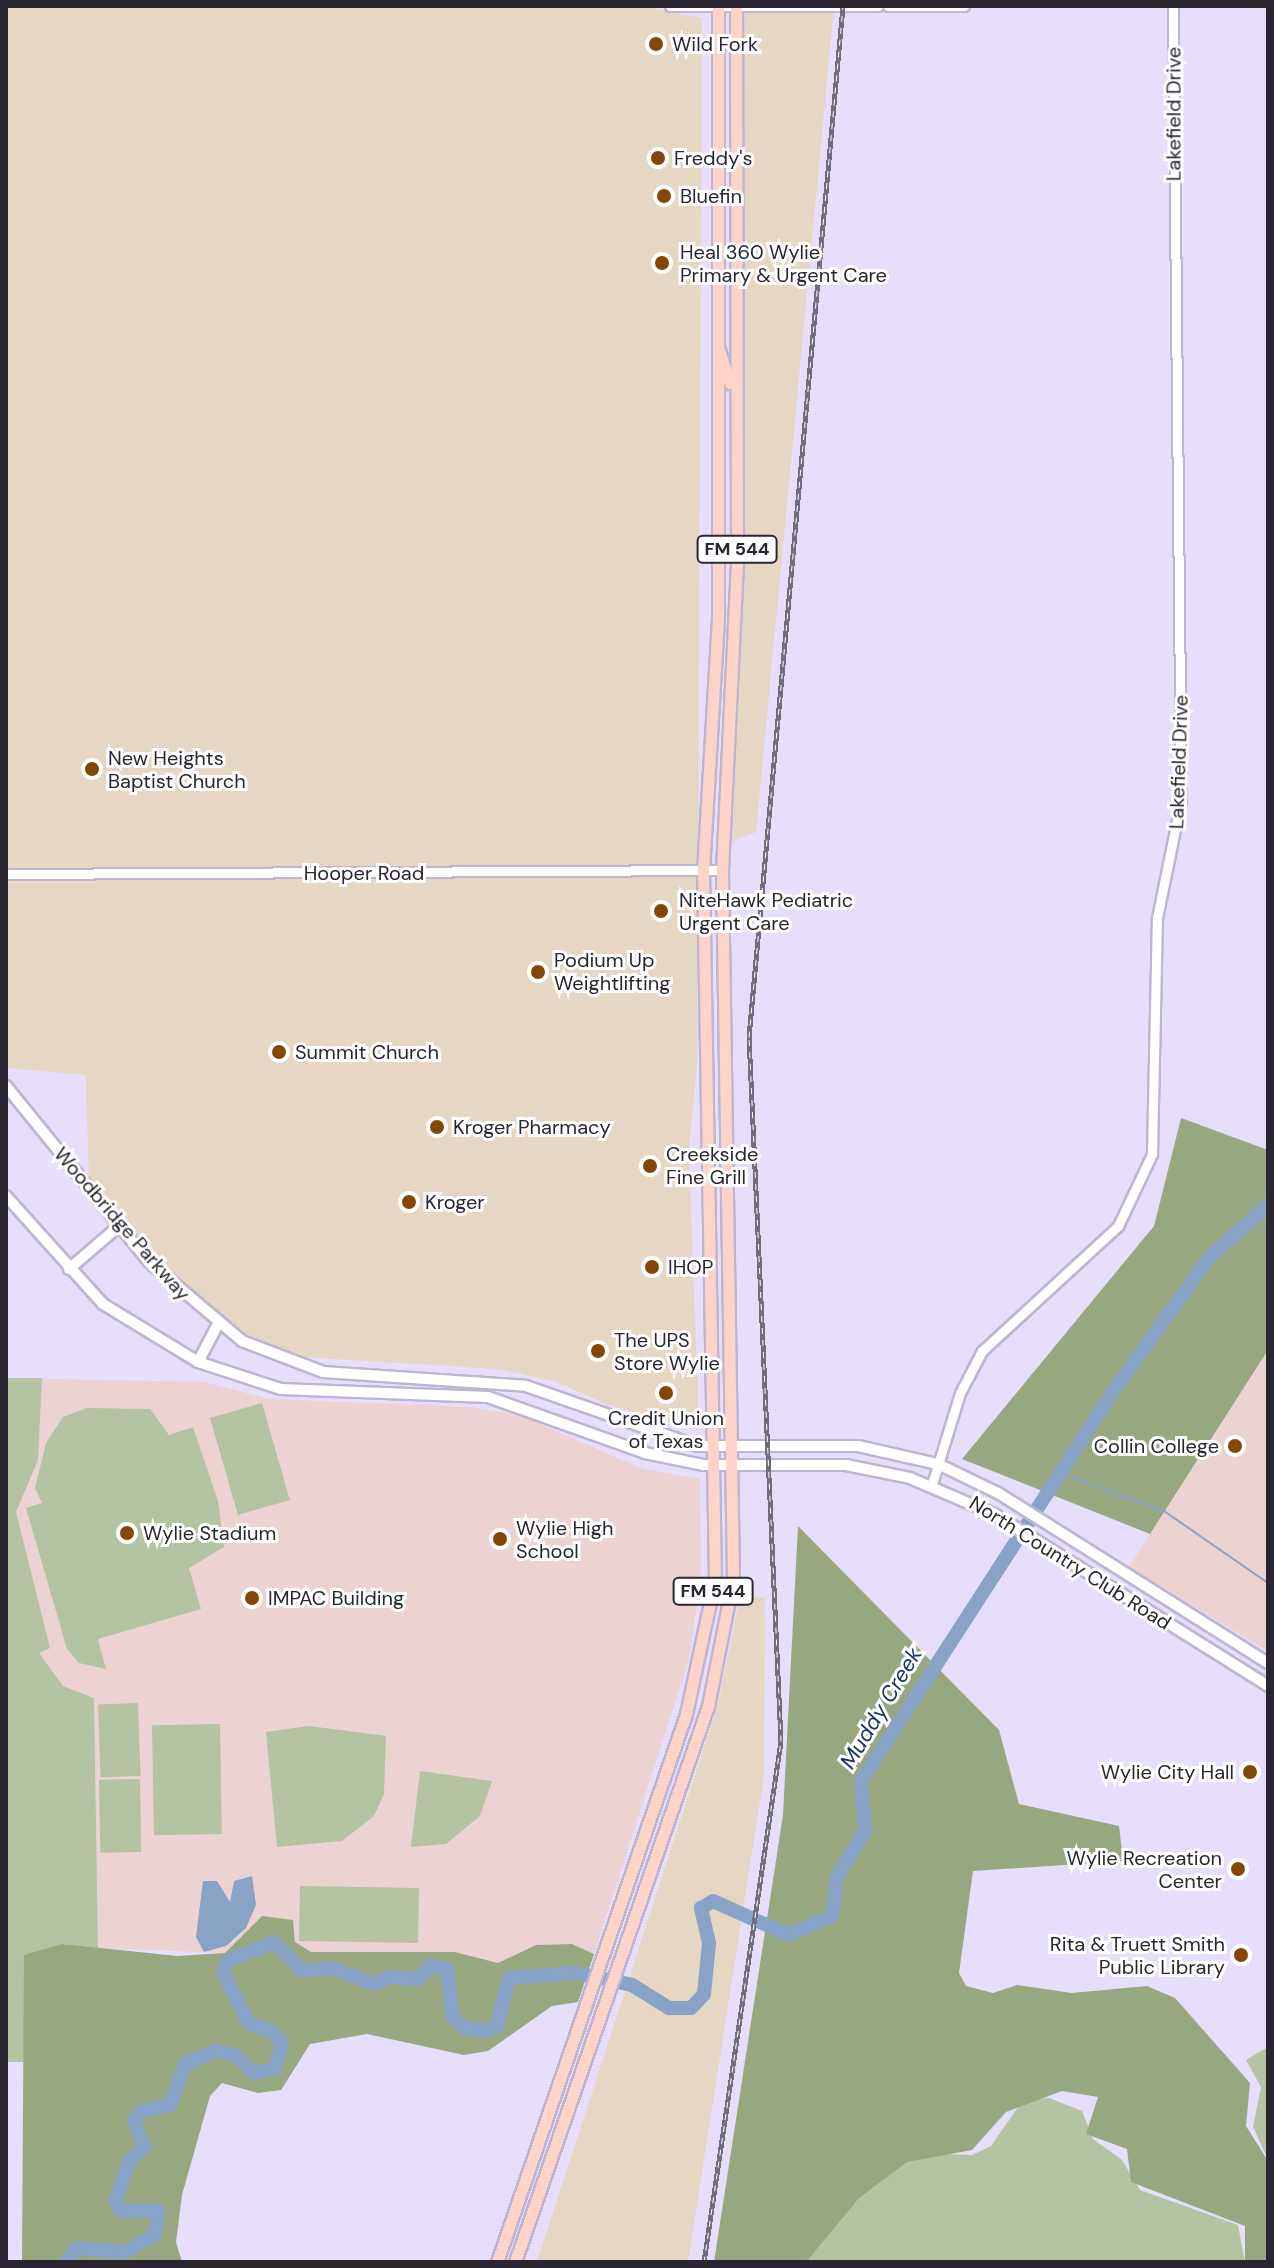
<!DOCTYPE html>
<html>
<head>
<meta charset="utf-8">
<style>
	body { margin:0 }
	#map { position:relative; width:1274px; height:2268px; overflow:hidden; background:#e6defb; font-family:"DM Sans",sans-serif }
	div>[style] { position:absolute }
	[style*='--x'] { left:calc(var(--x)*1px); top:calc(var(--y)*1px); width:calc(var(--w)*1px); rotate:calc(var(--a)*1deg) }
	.commercial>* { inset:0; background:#e6d6c4 }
	.education>* { inset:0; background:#edd2d2 }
	.green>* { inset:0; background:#b4c3a2; transform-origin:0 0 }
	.forest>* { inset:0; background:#97a881 }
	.water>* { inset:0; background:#88a3c5 }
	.stream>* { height:2px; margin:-1px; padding:0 1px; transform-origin:1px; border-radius:1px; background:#88a3c5 }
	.river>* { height:14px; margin:-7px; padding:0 7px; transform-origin:7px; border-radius:7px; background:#88a3c5 }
	.roads { filter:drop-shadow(2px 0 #bdb5d1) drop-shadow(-2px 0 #bdb5d1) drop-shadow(0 2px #bdb5d1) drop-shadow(0 -2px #bdb5d1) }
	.tertiary>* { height:9px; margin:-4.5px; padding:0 4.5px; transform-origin:4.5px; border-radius:4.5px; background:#fff }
	.secondary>* { height:10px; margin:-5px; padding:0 5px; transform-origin:5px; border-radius:5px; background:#fff }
	.primary>* { height:11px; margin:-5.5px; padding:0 5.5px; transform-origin:5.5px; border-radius:5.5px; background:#fed4c8 }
	.rail>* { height:5px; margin-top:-2.5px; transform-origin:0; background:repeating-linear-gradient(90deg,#fff 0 6px,#716c7e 0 12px); box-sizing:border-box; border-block:2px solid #716c7e }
	.dots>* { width:22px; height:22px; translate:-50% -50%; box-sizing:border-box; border:4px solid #fff; border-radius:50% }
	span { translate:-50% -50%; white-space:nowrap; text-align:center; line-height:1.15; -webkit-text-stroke:6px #fff; paint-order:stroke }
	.shield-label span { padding:2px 6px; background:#fff; border:2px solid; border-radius:6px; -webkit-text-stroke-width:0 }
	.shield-label { font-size:18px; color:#292631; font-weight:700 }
	.poi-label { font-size:20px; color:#292631 }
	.left { translate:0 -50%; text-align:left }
	.right { translate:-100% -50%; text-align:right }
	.street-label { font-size:20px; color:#292631 }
	.water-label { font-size:22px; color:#113763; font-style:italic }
	.frame { position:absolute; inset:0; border:8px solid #292631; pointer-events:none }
</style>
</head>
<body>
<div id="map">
	<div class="commercial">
		<div style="clip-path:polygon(6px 6px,640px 6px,702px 18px,697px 1062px,689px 1149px,699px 1430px,608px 1405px,554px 1381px,498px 1369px,300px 1357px,246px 1334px,183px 1292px,89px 1179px,86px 1075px,6px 1068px)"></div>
		<div style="clip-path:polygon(740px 6px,834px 6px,756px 832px,731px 842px,743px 551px)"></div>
		<div style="clip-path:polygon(740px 1596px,765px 1598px,764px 1775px,688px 2262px,537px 2262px,718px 1704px)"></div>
	</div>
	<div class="education">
		<div style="clip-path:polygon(1268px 1350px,1268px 1651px,1129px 1567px)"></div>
		<div style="clip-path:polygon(6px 1378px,203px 1382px,270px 1399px,470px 1407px,519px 1415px,643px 1469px,700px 1479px,701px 1578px,688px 1663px,594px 1954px,572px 1944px,536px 1945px,498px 1963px,455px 1952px,311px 1952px,295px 1942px,295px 1924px,226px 1953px,98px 1948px,94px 1698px,63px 1686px,42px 1662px,6px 1652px)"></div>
	</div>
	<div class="green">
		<div style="clip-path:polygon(6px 1378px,42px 1378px,38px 1460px,16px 1512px,50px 1648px,39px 1653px,63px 1686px,94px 1698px,98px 1948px,62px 1944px,23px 2062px,6px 2062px)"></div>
		<div style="left:262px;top:1403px;width:101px;height:54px;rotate:74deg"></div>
		<div style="clip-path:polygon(87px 1408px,150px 1409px,169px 1435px,193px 1427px,218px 1501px,224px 1547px,189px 1568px,201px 1609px,98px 1639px,106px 1669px,79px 1663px,67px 1649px,26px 1508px,42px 1503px,35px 1488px,46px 1443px,63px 1417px)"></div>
		<div style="left:138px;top:1703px;width:73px;height:40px;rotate:88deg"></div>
		<div style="left:220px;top:1724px;width:110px;height:68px;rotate:89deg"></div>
		<div style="clip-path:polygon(309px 1726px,386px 1736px,384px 1794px,374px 1816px,342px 1841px,277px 1847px,266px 1732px)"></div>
		<div style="clip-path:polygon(420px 1771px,492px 1781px,480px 1816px,446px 1844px,411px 1847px)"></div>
		<div style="left:140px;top:1779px;width:73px;height:41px;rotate:89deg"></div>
		<div style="left:300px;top:1886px;width:119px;height:55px;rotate:1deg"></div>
		<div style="clip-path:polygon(1268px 2047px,1268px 2159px,1253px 2127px,1261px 2087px,1246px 2060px)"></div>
		<div style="clip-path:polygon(1049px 2098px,1082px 2111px,1093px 2139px,1122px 2160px,1140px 2190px,1238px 2225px,1245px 2262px,723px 2262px,915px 2153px,972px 2155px,991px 2146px,1023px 2100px)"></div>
	</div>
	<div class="forest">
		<div style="clip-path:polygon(1181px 1118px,1268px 1150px,1268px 1350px,1150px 1534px,962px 1459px,1154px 1226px)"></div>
		<div style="clip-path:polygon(798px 1526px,999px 1730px,1019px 1804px,1119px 1826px,1123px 1861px,973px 1871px,959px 1973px,966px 1986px,993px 1993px,1017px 1985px,1072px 1993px,1147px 1986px,1175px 1998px,1250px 2083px,1246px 2126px,1268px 2161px,1268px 2262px,1245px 2262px,1245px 2226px,1131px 2182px,1127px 2149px,1086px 2134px,1098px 2097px,1062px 2091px,1006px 2112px,972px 2150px,907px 2162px,859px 2198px,806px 2262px,714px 2262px,783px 1815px)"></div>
		<div style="clip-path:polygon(262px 1916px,293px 1920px,295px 1942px,311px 1952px,455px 1952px,498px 1963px,536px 1945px,572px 1944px,594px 1954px,578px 2002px,552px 2006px,488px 2051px,464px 2055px,367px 2034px,310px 2044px,281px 2090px,258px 2093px,222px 2083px,210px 2096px,182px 2195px,176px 2242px,182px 2262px,22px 2262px,24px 1955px,62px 1944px,177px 1956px,225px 1953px)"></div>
	</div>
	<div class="water">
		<div style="clip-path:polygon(252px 1876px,256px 1905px,246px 1928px,226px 1946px,204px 1952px,196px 1937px,203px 1881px,217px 1881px,230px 1902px,234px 1881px)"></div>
	</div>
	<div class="stream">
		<div style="--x:1058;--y:1472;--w:113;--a:20.2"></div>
		<div style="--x:1164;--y:1511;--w:126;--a:34.7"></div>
	</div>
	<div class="river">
		<div style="--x:66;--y:2262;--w:18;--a:-52"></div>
		<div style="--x:77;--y:2248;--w:48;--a:4.8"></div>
		<div style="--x:125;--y:2252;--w:34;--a:-30"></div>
		<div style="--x:155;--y:2235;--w:24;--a:-83"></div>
		<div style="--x:158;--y:2211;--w:37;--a:180"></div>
		<div style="--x:121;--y:2211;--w:12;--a:-121"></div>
		<div style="--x:115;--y:2201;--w:44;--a:-69.9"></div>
		<div style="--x:130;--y:2160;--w:19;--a:-43"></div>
		<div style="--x:144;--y:2147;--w:28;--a:-111"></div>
		<div style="--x:134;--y:2121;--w:13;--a:-51"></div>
		<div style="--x:142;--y:2111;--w:29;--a:-12"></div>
		<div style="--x:170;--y:2105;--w:44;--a:-69.9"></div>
		<div style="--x:185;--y:2064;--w:34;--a:-23"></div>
		<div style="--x:216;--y:2051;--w:19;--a:12"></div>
		<div style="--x:235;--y:2055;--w:26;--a:43"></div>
		<div style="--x:254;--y:2073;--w:21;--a:-11"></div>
		<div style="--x:275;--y:2069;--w:27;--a:-75"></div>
		<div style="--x:282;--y:2043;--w:16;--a:-133"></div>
		<div style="--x:271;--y:2031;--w:23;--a:-162"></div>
		<div style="--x:249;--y:2024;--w:57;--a:-117"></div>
		<div style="--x:223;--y:1973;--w:13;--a:-72"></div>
		<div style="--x:227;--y:1961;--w:51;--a:-22"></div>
		<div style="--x:274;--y:1942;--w:40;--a:46"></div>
		<div style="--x:302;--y:1971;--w:30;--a:-6"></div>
		<div style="--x:332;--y:1968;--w:45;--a:20.9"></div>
		<div style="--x:374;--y:1984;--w:17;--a:-24"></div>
		<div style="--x:390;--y:1977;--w:28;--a:4"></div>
		<div style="--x:418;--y:1979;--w:18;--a:-47"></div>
		<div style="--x:430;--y:1966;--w:17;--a:10"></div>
		<div style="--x:447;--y:1969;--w:47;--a:83.9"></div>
		<div style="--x:452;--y:2016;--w:19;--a:43"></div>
		<div style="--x:466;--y:2029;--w:20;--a:6"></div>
		<div style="--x:486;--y:2031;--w:12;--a:-24"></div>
		<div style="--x:497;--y:2026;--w:49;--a:-76"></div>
		<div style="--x:509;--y:1978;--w:67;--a:-4.3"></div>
		<div style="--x:576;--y:1973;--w:57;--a:12.1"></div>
		<div style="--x:632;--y:1985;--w:44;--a:31.9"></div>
		<div style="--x:669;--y:2008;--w:22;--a:0"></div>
		<div style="--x:691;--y:2008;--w:19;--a:-47"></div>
		<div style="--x:704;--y:1994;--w:51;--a:-84.4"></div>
		<div style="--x:709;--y:1943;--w:36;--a:-103"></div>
		<div style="--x:701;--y:1908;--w:14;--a:-30"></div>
		<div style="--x:713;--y:1901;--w:83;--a:24.1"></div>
		<div style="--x:789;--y:1935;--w:47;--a:-23.8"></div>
		<div style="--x:832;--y:1916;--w:39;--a:-83"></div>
		<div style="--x:837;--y:1877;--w:54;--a:-58.7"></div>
		<div style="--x:865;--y:1831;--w:50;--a:-94.6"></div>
		<div style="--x:861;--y:1781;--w:461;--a:-57.1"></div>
		<div style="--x:1111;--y:1394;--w:166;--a:-54.3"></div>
		<div style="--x:1208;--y:1259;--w:81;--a:-42"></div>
	</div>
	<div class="roads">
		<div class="tertiary">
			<div style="--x:670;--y:6;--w:208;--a:0"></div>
			<div style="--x:888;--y:6;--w:76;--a:0"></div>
			<div style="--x:6;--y:874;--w:716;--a:-0.32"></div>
			<div style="--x:932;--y:1484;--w:95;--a:-72.9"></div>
			<div style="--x:960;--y:1393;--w:47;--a:-62.4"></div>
			<div style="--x:982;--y:1351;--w:185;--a:-42.6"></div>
			<div style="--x:1118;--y:1226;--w:80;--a:-64.7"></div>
			<div style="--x:1152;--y:1154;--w:236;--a:-88.8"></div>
			<div style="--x:1157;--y:918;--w:120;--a:-78.5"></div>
			<div style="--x:1181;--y:800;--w:794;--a:-90.58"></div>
		</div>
		<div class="secondary">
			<div style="--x:6;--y:1086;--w:227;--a:50.9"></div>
			<div style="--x:149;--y:1262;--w:122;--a:40.3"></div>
			<div style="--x:242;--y:1341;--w:87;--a:20.9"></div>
			<div style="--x:323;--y:1372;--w:203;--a:3.9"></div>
			<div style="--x:526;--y:1386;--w:181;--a:19.3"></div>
			<div style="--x:697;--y:1446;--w:161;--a:0"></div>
			<div style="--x:858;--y:1446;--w:82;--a:12.7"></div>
			<div style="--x:938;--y:1464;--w:67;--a:25.8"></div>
			<div style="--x:998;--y:1493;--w:319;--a:32.2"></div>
			<div style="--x:6;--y:1196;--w:145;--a:48.1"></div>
			<div style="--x:103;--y:1304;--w:111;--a:31.4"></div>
			<div style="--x:198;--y:1362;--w:87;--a:18"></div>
			<div style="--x:281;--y:1389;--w:207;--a:2.2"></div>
			<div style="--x:488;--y:1397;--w:167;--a:19.6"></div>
			<div style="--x:645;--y:1453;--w:59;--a:11.7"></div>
			<div style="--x:703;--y:1465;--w:143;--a:0"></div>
			<div style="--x:846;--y:1465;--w:65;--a:11.5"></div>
			<div style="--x:910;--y:1478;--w:91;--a:23.2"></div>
			<div style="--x:994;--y:1514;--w:324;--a:32.1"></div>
			<div style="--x:69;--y:1269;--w:66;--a:-40.7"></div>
			<div style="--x:198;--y:1362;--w:41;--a:-62.2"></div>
		</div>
		<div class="primary">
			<div style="--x:719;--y:350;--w:35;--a:72"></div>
			<div style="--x:497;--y:2262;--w:580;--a:-70.97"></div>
			<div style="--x:686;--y:1714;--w:138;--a:-77.9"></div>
			<div style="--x:715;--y:1579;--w:708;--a:-90.97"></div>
			<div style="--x:703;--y:871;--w:252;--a:-86.6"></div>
			<div style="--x:718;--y:619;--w:613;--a:-90"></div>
			<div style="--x:515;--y:2262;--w:589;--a:-70.86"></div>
			<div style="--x:708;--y:1706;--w:128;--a:-78.8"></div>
			<div style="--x:733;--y:1580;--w:710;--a:-90.89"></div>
			<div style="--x:722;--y:870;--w:307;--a:-87.2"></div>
			<div style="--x:737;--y:563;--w:557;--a:-90.1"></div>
		</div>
	</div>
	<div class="rail">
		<div style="--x:704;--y:2262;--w:527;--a:-81.59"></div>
		<div style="--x:781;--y:1741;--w:705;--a:-92.6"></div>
		<div style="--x:749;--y:1037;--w:1035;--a:-84.79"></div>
	</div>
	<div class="dots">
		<div style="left:656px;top:44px;background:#844703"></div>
		<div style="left:658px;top:158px;background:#844703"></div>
		<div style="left:664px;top:196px;background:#844703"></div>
		<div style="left:662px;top:263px;background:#844703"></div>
		<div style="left:92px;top:769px;background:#844703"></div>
		<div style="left:661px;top:911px;background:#844703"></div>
		<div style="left:538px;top:972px;background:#844703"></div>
		<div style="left:279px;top:1052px;background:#844703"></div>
		<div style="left:437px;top:1127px;background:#844703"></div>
		<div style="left:650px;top:1166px;background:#844703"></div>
		<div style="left:409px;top:1202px;background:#844703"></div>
		<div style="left:652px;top:1267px;background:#844703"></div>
		<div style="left:598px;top:1351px;background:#844703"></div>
		<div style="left:666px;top:1393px;background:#844703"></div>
		<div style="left:1235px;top:1446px;background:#844703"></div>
		<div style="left:127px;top:1533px;background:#844703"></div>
		<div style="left:500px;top:1539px;background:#844703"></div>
		<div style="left:252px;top:1598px;background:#844703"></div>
		<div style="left:1250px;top:1772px;background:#844703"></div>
		<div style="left:1238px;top:1869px;background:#844703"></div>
		<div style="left:1241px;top:1955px;background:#844703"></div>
	</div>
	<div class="shield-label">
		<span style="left:737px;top:549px">FM 544</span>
		<span style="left:713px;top:1591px">FM 544</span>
	</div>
	<div class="poi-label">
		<span class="left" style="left:672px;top:44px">Wild Fork</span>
		<span class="left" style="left:674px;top:158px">Freddy's</span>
		<span class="left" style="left:680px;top:196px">Bluefin</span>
		<span class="left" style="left:680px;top:264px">Heal 360 Wylie<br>Primary &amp; Urgent Care</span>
		<span class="left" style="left:108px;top:770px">New Heights<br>Baptist Church</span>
		<span class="left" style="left:679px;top:912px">NiteHawk Pediatric<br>Urgent Care</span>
		<span class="left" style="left:554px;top:972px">Podium Up<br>Weightlifting</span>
		<span class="left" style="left:295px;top:1052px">Summit Church</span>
		<span class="left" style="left:453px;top:1127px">Kroger Pharmacy</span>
		<span class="left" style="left:666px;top:1166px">Creekside<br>Fine Grill</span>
		<span class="left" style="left:425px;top:1202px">Kroger</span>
		<span class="left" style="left:668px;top:1267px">IHOP</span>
		<span class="left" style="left:614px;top:1352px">The UPS<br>Store Wylie</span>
		<span style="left:666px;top:1430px">Credit Union<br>of Texas</span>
		<span class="right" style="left:1219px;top:1446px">Collin College</span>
		<span class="left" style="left:516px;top:1540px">Wylie High<br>School</span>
		<span class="left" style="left:143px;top:1533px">Wylie Stadium</span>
		<span class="left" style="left:268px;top:1598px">IMPAC Building</span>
		<span class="right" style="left:1234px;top:1772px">Wylie City Hall</span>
		<span class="right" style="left:1222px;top:1870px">Wylie Recreation<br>Center</span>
		<span class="right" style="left:1225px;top:1956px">Rita &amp; Truett Smith<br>Public Library</span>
	</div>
	<div class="street-label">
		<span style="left:1174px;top:114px;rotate:-90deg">Lakefield Drive</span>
		<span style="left:1179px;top:762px;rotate:-88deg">Lakefield Drive</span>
		<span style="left:364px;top:873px">Hooper Road</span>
		<span style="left:122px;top:1224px;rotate:49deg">Woodbridge Parkway</span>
		<span style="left:1070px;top:1563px;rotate:32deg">North Country Club Road</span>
	</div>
	<div class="water-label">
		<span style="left:881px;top:1708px;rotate:-59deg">Muddy Creek</span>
	</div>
	<div class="frame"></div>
</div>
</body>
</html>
